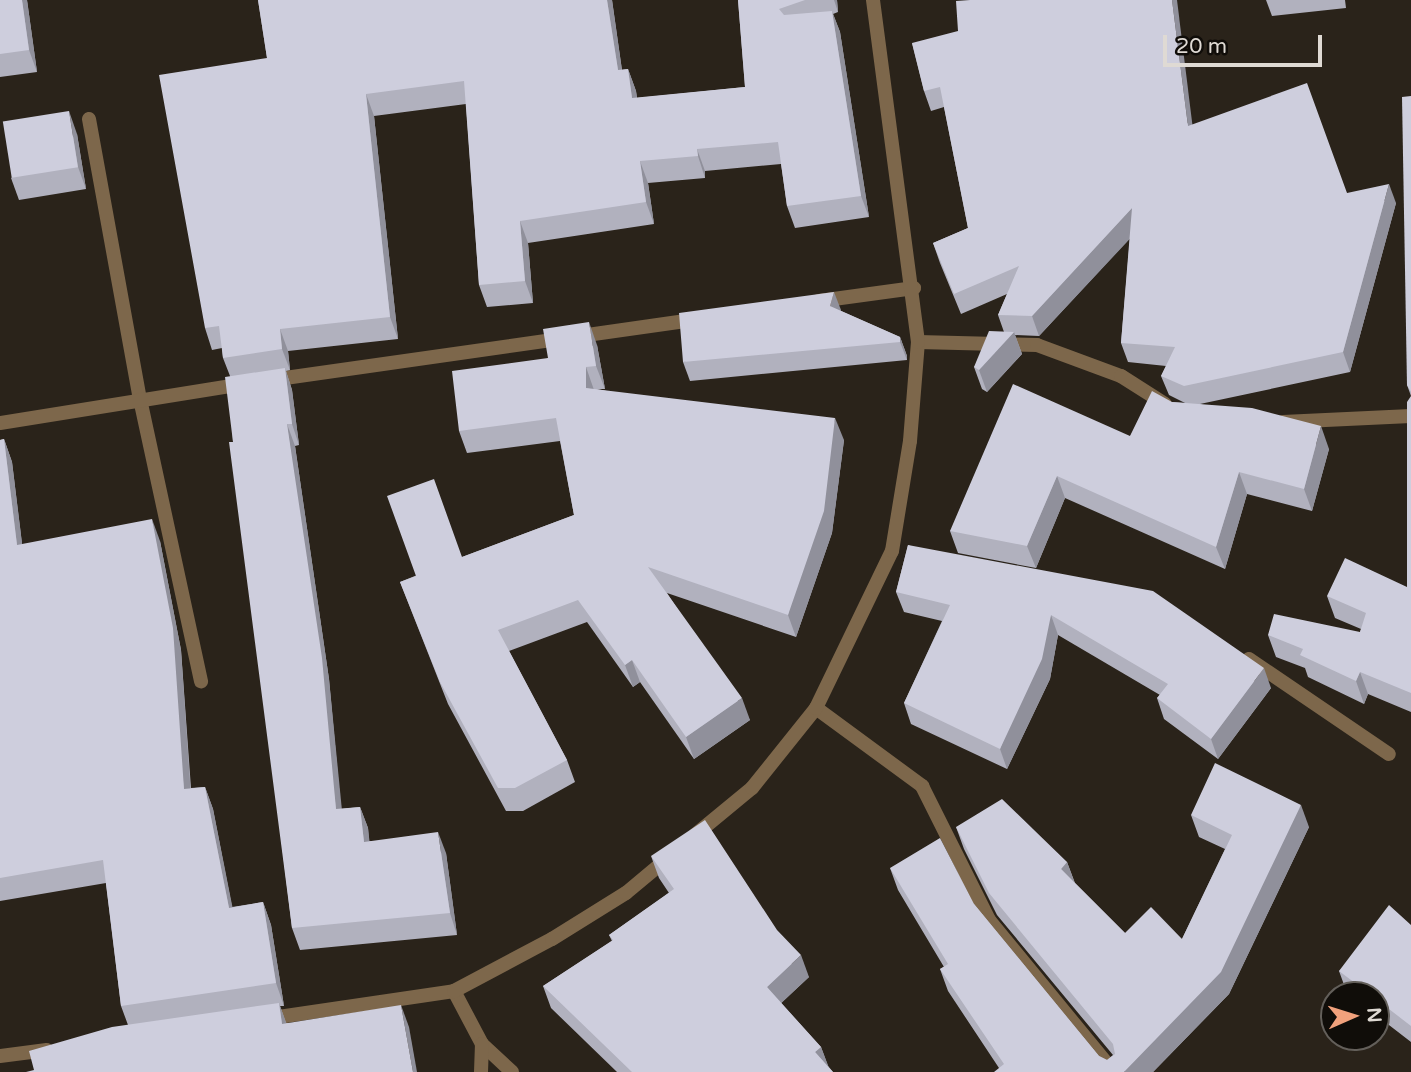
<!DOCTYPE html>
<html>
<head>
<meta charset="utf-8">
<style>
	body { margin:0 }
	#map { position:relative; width:1411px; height:1072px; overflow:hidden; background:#2a231a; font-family:"Varela Round",sans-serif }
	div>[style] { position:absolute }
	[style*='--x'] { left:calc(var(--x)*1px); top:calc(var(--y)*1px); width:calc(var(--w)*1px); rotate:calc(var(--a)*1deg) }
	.lane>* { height:14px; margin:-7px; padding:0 7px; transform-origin:7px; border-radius:7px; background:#7d674b }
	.street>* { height:14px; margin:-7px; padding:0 7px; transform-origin:7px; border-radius:7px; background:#7d674b }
	.wall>* { inset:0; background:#b1b1be }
	.shaded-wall>* { inset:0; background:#90909b }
	.building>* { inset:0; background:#cecedd; transform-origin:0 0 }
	span { translate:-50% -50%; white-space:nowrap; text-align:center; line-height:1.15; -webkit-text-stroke:7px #100d09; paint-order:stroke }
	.north { position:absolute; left:1320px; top:981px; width:70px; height:70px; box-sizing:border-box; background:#100d09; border:2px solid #635f5a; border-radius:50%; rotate:87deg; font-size:19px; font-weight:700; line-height:28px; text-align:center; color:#dfdad4 }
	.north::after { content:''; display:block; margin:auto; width:24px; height:32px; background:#f1a17c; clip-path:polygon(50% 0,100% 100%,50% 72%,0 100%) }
	.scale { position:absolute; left:1163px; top:35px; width:159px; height:32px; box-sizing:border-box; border:4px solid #dfdad4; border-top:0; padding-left:9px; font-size:21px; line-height:24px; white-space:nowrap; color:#dfdad4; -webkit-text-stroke:5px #100d09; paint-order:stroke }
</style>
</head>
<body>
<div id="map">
	<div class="lane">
		<div style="--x:89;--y:119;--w:285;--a:79.7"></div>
		<div style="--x:140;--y:399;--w:289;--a:77.8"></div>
		<div style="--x:918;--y:342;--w:119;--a:1.4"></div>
		<div style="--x:1037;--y:345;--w:90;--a:20.3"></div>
		<div style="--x:1121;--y:376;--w:52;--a:32.5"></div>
		<div style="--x:1283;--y:422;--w:128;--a:-2.7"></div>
		<div style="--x:1249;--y:659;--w:169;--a:34.2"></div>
		<div style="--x:816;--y:708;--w:132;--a:36.3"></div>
		<div style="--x:922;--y:786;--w:150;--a:63.4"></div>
		<div style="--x:989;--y:920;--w:197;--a:50.6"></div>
	</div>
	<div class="street">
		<div style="--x:819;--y:301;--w:96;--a:-7.8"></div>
		<div style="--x:271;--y:380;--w:431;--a:-8.1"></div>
		<div style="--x:0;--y:423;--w:247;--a:-9.1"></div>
		<div style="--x:695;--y:835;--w:74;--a:-39.5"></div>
		<div style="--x:752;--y:788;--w:102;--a:-51.3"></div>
		<div style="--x:816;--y:708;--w:174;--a:-64.2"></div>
		<div style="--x:892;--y:551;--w:111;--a:-80.7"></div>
		<div style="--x:910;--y:441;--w:99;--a:-85.4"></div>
		<div style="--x:918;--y:342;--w:345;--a:-97.5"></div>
		<div style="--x:454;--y:991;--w:60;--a:62.2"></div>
		<div style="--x:482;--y:1044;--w:41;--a:43"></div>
		<div style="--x:265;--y:1019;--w:191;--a:-8.4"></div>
		<div style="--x:454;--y:991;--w:111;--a:-28"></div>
		<div style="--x:552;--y:939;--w:87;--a:-31.9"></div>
		<div style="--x:626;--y:893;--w:56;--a:-39.9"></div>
		<div style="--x:0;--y:1056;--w:47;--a:-7.3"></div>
		<div style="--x:481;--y:1072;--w:28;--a:-88"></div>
	</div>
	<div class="wall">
		<div style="clip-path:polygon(0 0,27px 0,37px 72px,0 77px)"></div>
		<div style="clip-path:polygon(258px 0,612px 0,622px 70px,628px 69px,636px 91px,637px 98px,745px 87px,738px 0,837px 0,838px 12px,833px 14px,840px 32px,869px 217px,795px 228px,787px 206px,781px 164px,705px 171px,705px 178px,648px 183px,654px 224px,528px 243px,533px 303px,487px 307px,479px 285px,466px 104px,374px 116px,398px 339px,288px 351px,290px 370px,286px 371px,292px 390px,299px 445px,295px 446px,329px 679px,341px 809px,360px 807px,368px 828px,369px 841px,446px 853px,457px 935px,300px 950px,292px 928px,233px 442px,230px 376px,223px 358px,222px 348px,212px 350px,205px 328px,267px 58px)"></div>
		<div style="clip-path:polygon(1266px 0,1345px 0,1346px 8px,1272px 16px)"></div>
		<div style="clip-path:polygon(912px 43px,1193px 125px,1347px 193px,1396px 203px,1350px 372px,1200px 404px,1329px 449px,1312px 511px,1247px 494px,1225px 569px,1065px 498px,1036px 568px,958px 553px,950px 531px,1130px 436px,1172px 402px,1185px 403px,1169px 395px,1161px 376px,1166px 366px,1128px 362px,1121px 343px,1130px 238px,1039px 336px,1015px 335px,1022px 354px,987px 392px,982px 389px,974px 367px,1004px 332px,998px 315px,1007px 294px,961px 314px,940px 263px,933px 243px,968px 228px,944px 107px,931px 111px,924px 91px)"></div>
		<div style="clip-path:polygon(1411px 96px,1411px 712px,1368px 694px,1364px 704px,1308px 677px,1305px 668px,1276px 657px,1268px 635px,1360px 632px,1361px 629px,1335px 618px,1327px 596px,1407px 587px,1411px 396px,1407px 385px)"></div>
		<div style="clip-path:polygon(77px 134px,86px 189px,19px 200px,11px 178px)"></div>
		<div style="clip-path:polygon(841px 311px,900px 337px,907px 356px,907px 360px,690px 381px,683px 362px)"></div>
		<div style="clip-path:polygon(597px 345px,605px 389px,597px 389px,844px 440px,832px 533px,796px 637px,667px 593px,750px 720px,694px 759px,640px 682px,633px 687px,587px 622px,509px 651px,567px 760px,575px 782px,523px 811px,506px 811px,448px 704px,400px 582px,462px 557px,574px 515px,560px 441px,467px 453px,459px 431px,548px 358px)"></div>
		<div style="clip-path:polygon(4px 439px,12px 462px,22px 544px,160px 541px,181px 650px,191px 788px,205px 787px,213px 809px,232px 907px,263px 902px,271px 925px,284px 1006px,280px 1006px,286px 1023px,409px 1027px,34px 1070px,128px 1025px,121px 1006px,106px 883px,0 901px,0 440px)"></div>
		<div style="clip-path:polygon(908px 545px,1271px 688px,1218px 759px,1164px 719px,1157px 698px,1160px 695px,1058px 635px,1050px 679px,1007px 769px,911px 724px,904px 703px,942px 621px,904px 612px,896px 592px)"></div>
		<div style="clip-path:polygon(1191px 815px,1309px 827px,1229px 994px,1153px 1072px,999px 1068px,948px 991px,940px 969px,944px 967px,898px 890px,890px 868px,974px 904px,1099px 1056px,1107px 1060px,1113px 1055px,997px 915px,964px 849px,956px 827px,1067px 862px,1075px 883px,1125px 933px,1182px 939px,1225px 849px,1199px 837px)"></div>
		<div style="clip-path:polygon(651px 856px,809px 977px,781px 1003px,821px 1047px,828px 1066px,833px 1072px,617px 1072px,551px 1008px,543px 986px,612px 941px,609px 935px,669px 893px,659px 878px)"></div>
		<div style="clip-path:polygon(1411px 925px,1411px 1042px,1376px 1015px,1376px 995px,1350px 995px,1347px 993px,1339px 971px)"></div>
	</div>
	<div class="shaded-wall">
		<div style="clip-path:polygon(22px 0,27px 0,37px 72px,29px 50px)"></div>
		<div style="clip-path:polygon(607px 0,612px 0,625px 92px,618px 70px)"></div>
		<div style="clip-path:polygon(834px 0,837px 0,838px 12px)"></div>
		<div style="clip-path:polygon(1172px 0,1177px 0,1195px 146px,1188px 126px)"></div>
		<div style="clip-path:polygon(832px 11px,840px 32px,869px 217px,861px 196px)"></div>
		<div style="clip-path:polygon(628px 69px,636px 91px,640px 120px,632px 98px)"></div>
		<div style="clip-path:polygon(366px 94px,374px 116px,398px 339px,390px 317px)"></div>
		<div style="clip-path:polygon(69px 111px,77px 134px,86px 189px,78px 167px)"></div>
		<div style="clip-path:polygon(697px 149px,705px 171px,705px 178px,698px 156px)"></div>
		<div style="clip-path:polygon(640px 161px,648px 183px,654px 224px,646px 202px)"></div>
		<div style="clip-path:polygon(1389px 184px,1396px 203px,1350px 372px,1343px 352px)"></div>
		<div style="clip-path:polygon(1132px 208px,1140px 228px,1039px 336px,1032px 316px)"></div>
		<div style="clip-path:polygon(520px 221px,528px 243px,533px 303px,525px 281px)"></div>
		<div style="clip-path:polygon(834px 292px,841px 310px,837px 325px,830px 306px)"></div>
		<div style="clip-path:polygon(589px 322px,597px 345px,605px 389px,596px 366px)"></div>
		<div style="clip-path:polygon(280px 329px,288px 351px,290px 370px,282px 349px)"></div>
		<div style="clip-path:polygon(1014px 332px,1022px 354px,987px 392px,979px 370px)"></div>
		<div style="clip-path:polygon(900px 337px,907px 356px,907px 360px,900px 342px)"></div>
		<div style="clip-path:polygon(586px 367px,594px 390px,586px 388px)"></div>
		<div style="clip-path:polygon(285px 368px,292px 390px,299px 445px,292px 424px)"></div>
		<div style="clip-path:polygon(835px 418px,844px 440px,832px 533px,796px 637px,788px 615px)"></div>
		<div style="clip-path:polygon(287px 424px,295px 446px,329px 679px,344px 831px,336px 809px)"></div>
		<div style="clip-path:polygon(1321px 426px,1329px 449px,1312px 511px,1304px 489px)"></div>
		<div style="clip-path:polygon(4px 439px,12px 462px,25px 567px,17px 545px)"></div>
		<div style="clip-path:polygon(1239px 472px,1247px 494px,1225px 569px,1216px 547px)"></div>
		<div style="clip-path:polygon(1057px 476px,1065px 498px,1036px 568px,1027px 546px)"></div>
		<div style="clip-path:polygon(152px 519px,160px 541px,181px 650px,192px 811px,184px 789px)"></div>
		<div style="clip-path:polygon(1051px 615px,1058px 635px,1050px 679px,1007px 769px,1000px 749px)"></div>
		<div style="clip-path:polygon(632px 660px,640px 682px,633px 687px,625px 665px)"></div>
		<div style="clip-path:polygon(1264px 668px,1271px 688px,1218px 759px,1211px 739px)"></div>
		<div style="clip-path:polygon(1360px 672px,1368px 694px,1364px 704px,1356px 681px)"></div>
		<div style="clip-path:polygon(742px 698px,750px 720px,694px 759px,686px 737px)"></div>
		<div style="clip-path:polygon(205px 787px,213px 809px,237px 930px,229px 908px)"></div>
		<div style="clip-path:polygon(1301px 805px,1309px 827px,1229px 994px,1153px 1072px,1124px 1072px)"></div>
		<div style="clip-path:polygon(360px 807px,368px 828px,372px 863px,364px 842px)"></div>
		<div style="clip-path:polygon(438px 832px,446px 853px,457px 935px,450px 913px)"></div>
		<div style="clip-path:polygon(1067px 862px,1075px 884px,1061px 869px)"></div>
		<div style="clip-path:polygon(263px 902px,271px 925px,284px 1006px,276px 983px)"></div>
		<div style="clip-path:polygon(801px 955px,809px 977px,775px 1009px,767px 987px)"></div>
		<div style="clip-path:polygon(279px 1003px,287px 1025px,282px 1024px)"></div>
		<div style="clip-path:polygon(401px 1005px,409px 1027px,417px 1072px,413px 1072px)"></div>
		<div style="clip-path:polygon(821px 1047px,829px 1068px,815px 1052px)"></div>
	</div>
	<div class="building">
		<div style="clip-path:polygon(0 0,22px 0,29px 50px,0 54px)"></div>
		<div style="clip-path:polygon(258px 0,607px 0,618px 70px,628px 69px,632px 98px,745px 87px,738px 0,805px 0,779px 9px,784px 15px,832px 11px,861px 196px,787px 206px,778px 142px,697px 149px,698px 156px,640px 161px,646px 202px,520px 221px,525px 281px,479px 285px,464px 81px,366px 94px,390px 317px,280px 329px,282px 349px,223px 358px,219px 326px,205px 328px,159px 75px,267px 58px)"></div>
		<div style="clip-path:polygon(970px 0,1172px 0,1188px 126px,1307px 83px,1347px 193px,1389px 184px,1343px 352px,1184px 386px,1161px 376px,1175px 347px,1121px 343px,1132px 208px,1032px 316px,998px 315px,1019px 266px,954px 294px,933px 243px,968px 228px,940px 87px,924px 91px,912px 43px,958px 31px,956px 1px)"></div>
		<div style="clip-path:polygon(1411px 96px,1411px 392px,1407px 385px,1402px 97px)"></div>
		<div style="left:69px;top:111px;width:57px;height:67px;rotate:81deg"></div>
		<div style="clip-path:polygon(834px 292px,830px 306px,900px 337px,900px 342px,683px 362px,679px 313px)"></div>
		<div style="clip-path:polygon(589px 322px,596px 366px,586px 367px,586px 388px,835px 418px,824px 511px,788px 615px,648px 567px,742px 698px,686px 737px,632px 660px,625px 665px,578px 600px,498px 630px,567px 760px,515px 788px,498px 788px,440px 682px,400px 582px,416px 576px,387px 496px,434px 479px,462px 557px,574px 515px,556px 418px,459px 431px,452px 371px,548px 358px,543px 329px)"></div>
		<div style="clip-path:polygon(989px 331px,1014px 332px,979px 370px,974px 367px)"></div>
		<div style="clip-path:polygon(285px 368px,292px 424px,287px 424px,322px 658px,336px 809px,360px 807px,364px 842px,438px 832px,450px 913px,292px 928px,229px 442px,233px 442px,225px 377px)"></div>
		<div style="clip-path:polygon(1013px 384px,1130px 436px,1152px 391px,1172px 402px,1252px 408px,1321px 426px,1304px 489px,1239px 472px,1216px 547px,1057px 476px,1027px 546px,950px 531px)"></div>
		<div style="clip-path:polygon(1411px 396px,1411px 693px,1360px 672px,1356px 681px,1300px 655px,1303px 649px,1268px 635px,1274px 614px,1360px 632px,1366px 613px,1327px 596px,1345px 558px,1407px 587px,1407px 402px)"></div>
		<div style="clip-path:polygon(4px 439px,17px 545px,152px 519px,173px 628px,184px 789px,205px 787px,229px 908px,263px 902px,276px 983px,121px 1006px,103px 860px,0 878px,0 440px)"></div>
		<div style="clip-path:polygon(908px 545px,1153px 591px,1264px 668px,1211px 739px,1157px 698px,1168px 684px,1051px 615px,1042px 659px,1000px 749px,904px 703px,950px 605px,896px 592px)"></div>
		<div style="clip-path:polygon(1215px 763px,1301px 805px,1221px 972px,1124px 1072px,994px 1072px,1004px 1064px,940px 969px,948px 964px,890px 868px,940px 838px,974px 904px,1099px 1056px,1107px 1060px,1115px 1054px,1113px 1044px,989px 893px,956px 827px,1002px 799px,1067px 862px,1061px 869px,1125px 933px,1151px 907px,1182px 939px,1232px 835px,1191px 815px)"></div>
		<div style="clip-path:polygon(705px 820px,777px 930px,801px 955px,767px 987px,821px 1047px,815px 1052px,833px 1072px,632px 1072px,543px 986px,613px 940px,609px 935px,674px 889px,651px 856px)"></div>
		<div style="clip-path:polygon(1389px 905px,1411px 925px,1411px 1026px,1376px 999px,1376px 995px,1371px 995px,1339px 971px)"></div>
		<div style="clip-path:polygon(279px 1003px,282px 1024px,401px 1005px,413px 1072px,26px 1072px,34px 1070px,29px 1051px,112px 1027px)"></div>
	</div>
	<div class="north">N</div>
	<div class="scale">20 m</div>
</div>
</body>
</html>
